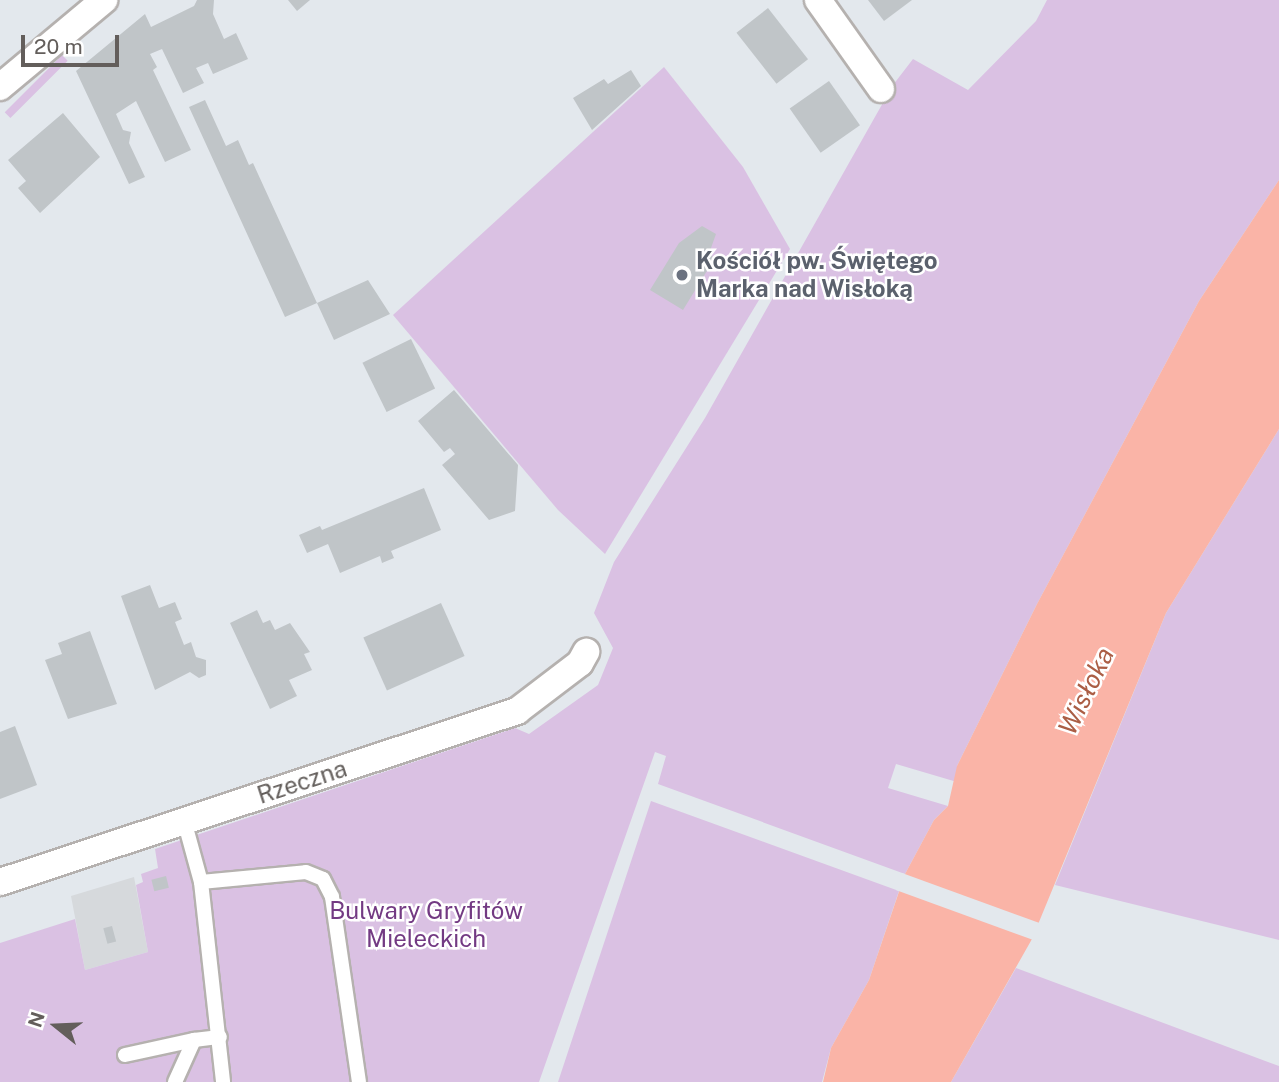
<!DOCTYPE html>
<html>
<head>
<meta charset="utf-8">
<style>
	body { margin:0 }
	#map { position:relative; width:1279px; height:1082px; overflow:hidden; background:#e3e8ed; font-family:"Public Sans",sans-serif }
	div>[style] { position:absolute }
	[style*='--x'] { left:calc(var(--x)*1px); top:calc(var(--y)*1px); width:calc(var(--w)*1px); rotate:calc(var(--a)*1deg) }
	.industrial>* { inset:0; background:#d6d9dc }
	.green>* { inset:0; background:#dac1e3; transform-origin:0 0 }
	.water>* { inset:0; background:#fab4a7 }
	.pier>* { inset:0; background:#e3e8ed; transform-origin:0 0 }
	.building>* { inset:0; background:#c0c5c8; transform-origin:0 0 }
	.roads { filter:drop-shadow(2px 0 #b5b1af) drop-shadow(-2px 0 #b5b1af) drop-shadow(0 2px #b5b1af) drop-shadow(0 -2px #b5b1af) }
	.service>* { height:14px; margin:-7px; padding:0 7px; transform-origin:7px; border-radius:7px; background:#fff }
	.minor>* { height:26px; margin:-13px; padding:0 13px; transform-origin:13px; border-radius:13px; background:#fff }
	.dots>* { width:19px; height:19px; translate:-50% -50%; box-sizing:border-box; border:4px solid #fff; border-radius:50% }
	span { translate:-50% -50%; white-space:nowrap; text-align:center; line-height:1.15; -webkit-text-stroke:5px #fff; paint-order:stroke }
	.worship-label { font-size:24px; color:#5b616d; font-weight:700 }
	.left { translate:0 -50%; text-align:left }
	.street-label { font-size:24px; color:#635e5b }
	.park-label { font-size:24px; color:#733a83 }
	.water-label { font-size:26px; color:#ab5e45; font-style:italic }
	.north { position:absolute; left:21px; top:991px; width:70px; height:70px; -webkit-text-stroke:5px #fff; paint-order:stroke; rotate:288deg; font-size:19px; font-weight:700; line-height:28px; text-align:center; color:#635e5b }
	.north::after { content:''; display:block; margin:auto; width:24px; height:32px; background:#635e5b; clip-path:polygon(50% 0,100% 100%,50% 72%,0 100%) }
	.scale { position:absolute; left:21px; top:35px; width:98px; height:32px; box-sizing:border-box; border:4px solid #635e5b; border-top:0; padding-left:9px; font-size:21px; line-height:24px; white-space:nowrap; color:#635e5b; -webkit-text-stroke:5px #fff; paint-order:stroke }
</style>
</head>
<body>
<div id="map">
	<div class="industrial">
		<div style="clip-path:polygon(134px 877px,148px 952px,85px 970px,71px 896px)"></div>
	</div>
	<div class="green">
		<div style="clip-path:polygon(1047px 0,1279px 0,1279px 180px,1199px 301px,1037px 604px,957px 766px,957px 782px,896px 764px,888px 788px,948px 806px,934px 820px,905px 874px,658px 784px,666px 756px,655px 752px,539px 1082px,0 1082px,0 943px,75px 919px,85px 970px,148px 952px,136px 885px,143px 882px,141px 874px,158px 868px,155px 849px,515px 728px,529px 734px,598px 685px,613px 648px,594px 613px,614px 562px,705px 418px,893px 85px,913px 59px,968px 90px,1036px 21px)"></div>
		<div style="left:62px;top:55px;width:8px;height:81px;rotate:45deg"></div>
		<div style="clip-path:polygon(664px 67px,743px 167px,790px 249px,605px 554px,558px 510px,393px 315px)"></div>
		<div style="clip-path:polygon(1279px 429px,1279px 940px,1055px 885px,1166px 613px)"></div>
		<div style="clip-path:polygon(651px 801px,899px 891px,869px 980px,831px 1048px,822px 1082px,558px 1082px)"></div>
		<div style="clip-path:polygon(1016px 968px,1279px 1066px,1279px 1082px,951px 1082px)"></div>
	</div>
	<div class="water">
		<div style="clip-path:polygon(1279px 180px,1279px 429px,1166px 613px,1032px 939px,951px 1082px,823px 1082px,831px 1048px,869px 980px,905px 874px,934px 820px,948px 806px,957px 766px,1037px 604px,1199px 301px)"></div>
	</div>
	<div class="pier">
		<div style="left:902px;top:873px;width:150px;height:18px;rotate:20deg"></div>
	</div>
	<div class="building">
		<div style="clip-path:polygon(197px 0,214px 0,213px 14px,224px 39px,236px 33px,248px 59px,213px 74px,208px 63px,196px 68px,204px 83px,183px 93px,162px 49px,150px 54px,157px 67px,153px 70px,191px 150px,165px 162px,136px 101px,116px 114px,123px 130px,131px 132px,129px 143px,145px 177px,129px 184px,76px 71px,145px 14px,151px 27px,194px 6px)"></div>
		<div style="clip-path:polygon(288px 0,310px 0,297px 11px)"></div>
		<div style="clip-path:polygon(868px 0,912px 0,884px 21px)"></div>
		<div style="left:768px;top:8px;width:65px;height:40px;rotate:52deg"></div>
		<div style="clip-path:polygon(631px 70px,641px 86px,592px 130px,573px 98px,604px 79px,608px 84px)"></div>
		<div style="left:829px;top:81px;width:54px;height:48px;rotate:55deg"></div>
		<div style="clip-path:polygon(205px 100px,226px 146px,238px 140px,249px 165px,253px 163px,317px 303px,368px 280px,390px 314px,334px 340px,317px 303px,285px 317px,189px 107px)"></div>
		<div style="clip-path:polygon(63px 113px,100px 157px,40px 213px,18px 188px,26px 181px,8px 160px)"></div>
		<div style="clip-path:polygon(702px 226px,716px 234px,711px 248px,713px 261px,683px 310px,650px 290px,679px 243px)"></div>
		<div style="left:411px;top:339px;width:55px;height:54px;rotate:64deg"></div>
		<div style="clip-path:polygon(454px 390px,518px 465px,515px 511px,489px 520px,442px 465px,455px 454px,450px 448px,444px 452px,418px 421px)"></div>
		<div style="clip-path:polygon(424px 488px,441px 530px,391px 551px,394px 558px,382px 563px,380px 556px,340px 573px,328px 544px,307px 553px,299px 535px,320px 526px,322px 530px)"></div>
		<div style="clip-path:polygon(150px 585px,159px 608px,175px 602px,182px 619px,175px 622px,184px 645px,191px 642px,196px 657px,206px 660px,206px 675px,199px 678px,190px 672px,155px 690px,121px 596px)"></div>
		<div style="left:441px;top:603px;width:58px;height:85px;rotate:66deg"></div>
		<div style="clip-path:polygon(257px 610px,263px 623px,270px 620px,275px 630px,290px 623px,310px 652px,304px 654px,312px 670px,289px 680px,297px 696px,270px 709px,230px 623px)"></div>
		<div style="clip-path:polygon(90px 631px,117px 704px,68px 719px,45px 660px,62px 654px,58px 643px)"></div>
		<div style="clip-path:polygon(15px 726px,37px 785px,0 799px,0 732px)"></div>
		<div style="left:166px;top:876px;width:12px;height:15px;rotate:76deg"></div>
		<div style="left:112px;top:926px;width:16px;height:9px;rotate:75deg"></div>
	</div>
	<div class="roads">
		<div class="service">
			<div style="--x:184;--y:820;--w:64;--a:74.7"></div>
			<div style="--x:201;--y:882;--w:201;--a:83.7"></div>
			<div style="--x:201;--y:882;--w:105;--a:-5.4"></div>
			<div style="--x:306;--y:872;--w:18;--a:22"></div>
			<div style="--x:323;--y:879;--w:20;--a:63"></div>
			<div style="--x:332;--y:897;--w:187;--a:81.7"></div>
			<div style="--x:125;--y:1055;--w:71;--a:-12.3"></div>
			<div style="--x:175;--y:1082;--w:46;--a:-65.7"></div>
			<div style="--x:194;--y:1040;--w:26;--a:-7"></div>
		</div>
		<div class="minor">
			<div style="--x:818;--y:0;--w:109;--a:54.7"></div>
			<div style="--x:0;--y:87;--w:136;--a:-39.9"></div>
			<div style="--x:0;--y:882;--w:545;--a:-18.3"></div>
			<div style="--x:517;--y:711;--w:79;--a:-37.3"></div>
			<div style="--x:580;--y:663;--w:13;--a:-61"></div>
		</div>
	</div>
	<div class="dots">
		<div style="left:682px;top:275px;background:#6b7280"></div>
	</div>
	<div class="worship-label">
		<span class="left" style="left:696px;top:275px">Kościół pw. Świętego<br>Marka nad Wisłoką</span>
	</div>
	<div class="street-label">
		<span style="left:302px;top:782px;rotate:-18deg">Rzeczna</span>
	</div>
	<div class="park-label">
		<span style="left:426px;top:925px">Bulwary Gryfitów<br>Mieleckich</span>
	</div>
	<div class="water-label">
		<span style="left:1086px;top:691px;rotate:-64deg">Wisłoka</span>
	</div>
	<div class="north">N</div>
	<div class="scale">20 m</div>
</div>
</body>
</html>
